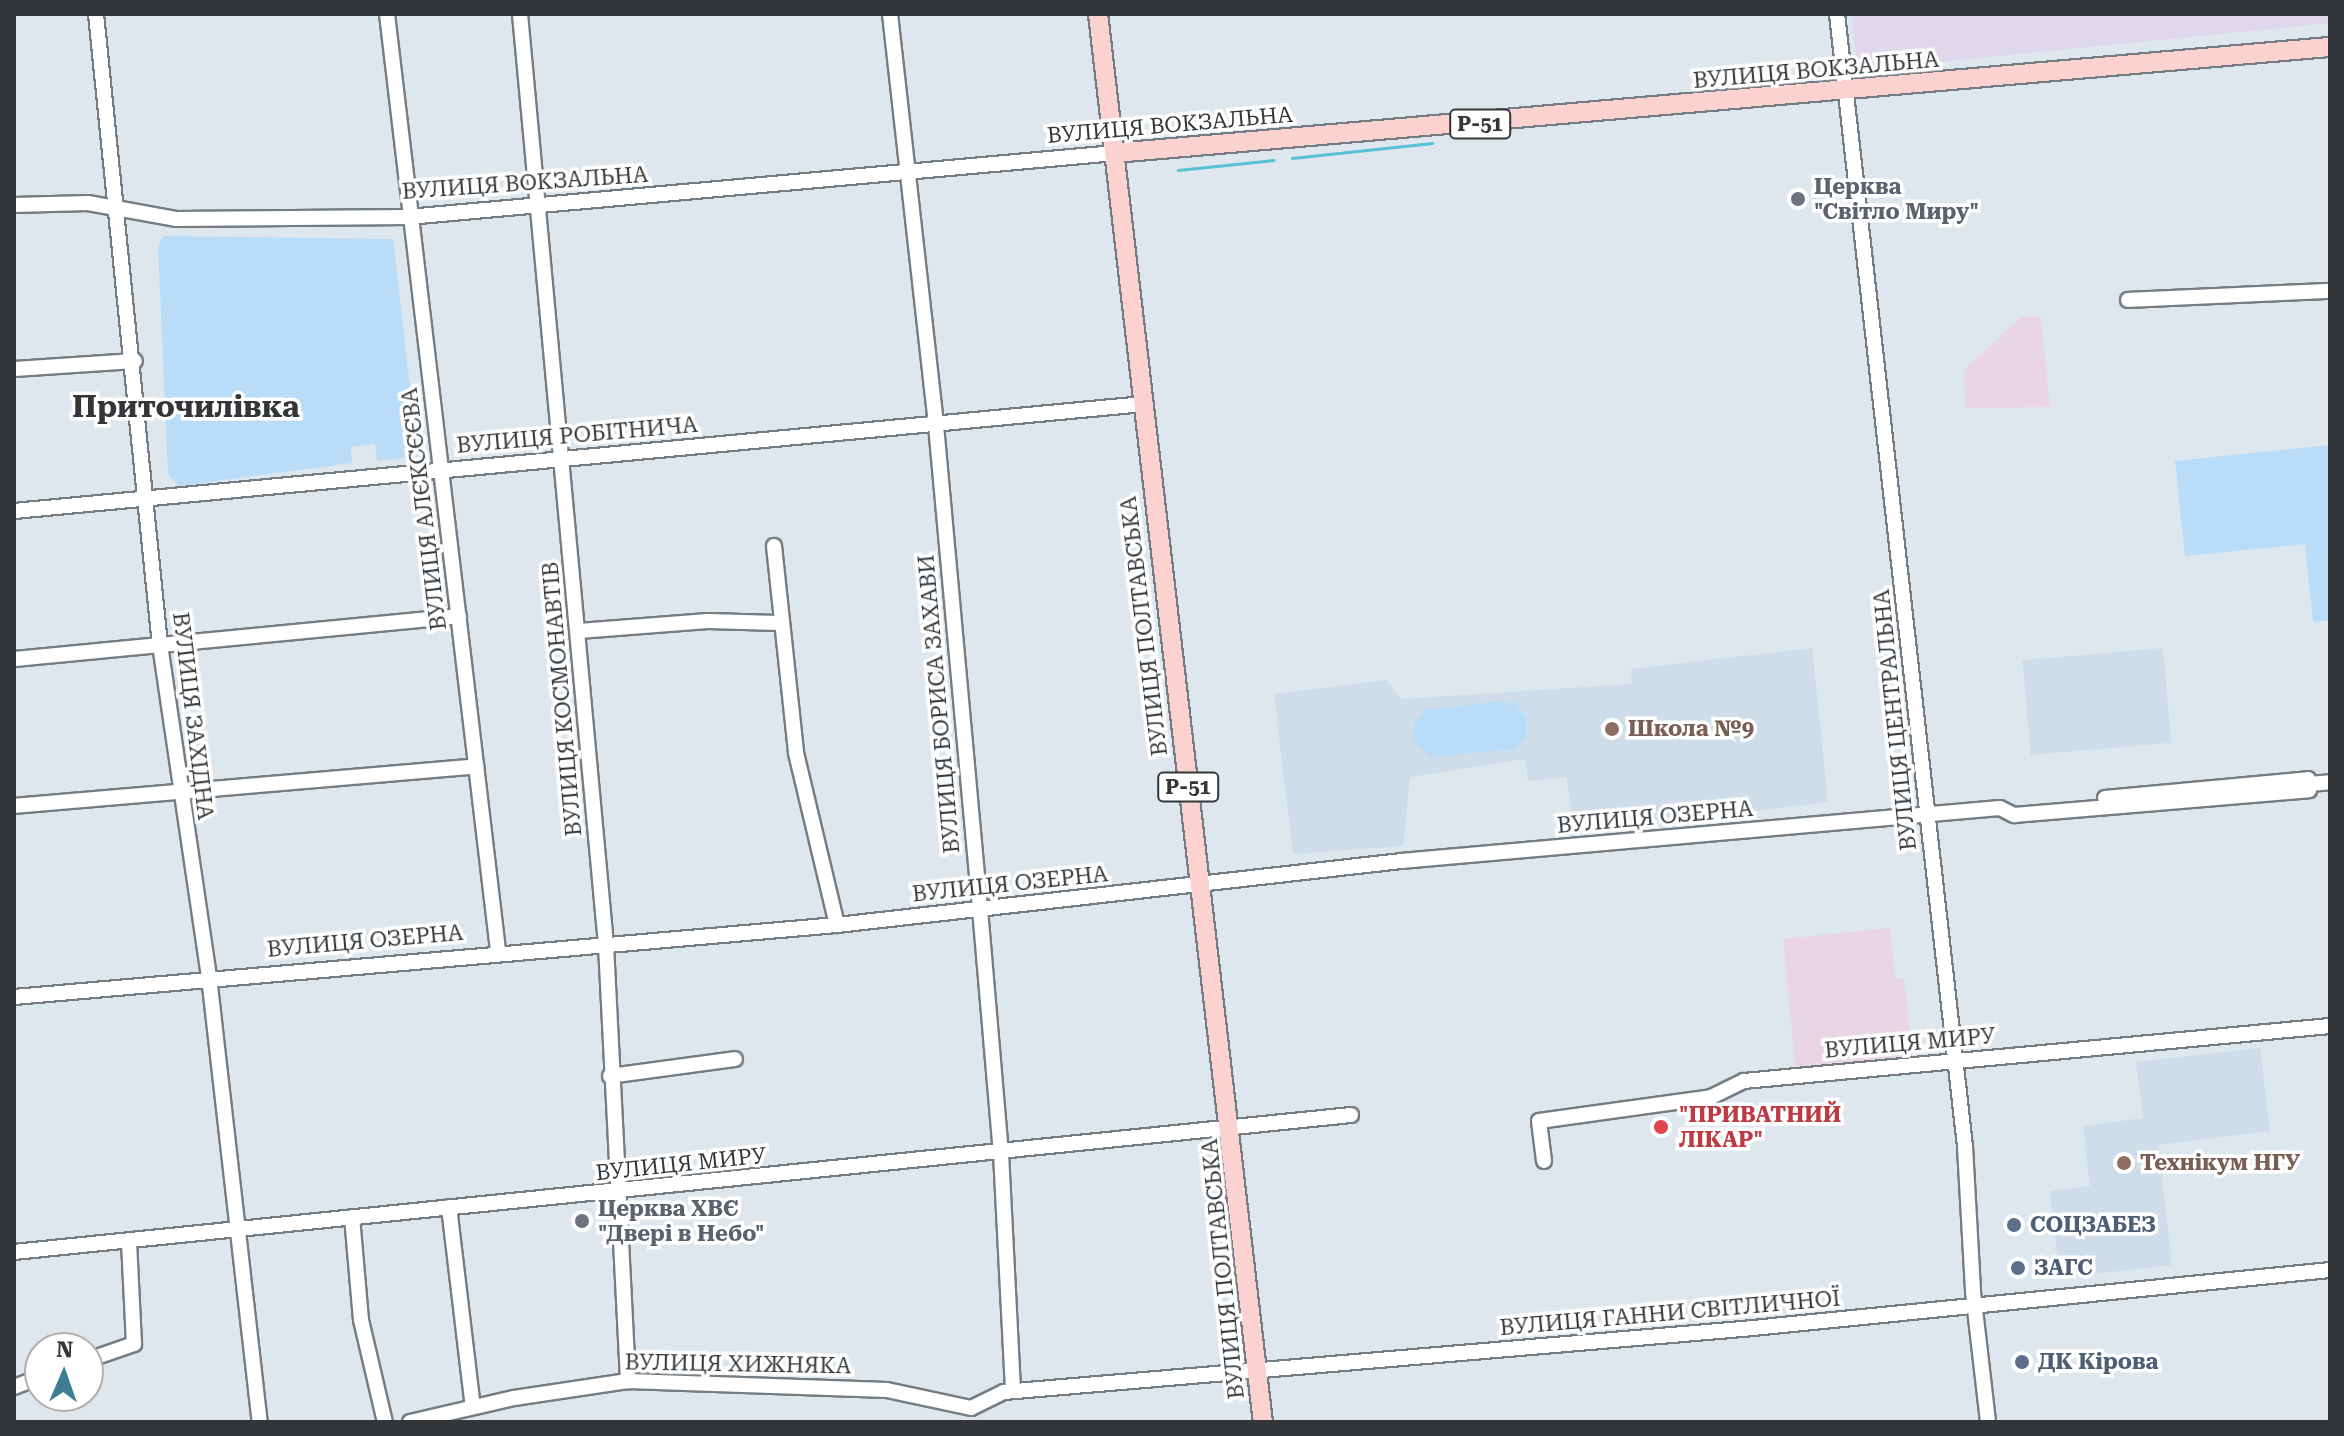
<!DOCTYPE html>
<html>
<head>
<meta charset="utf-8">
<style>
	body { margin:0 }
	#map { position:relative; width:2344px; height:1436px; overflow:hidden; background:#dee7ee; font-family:"Roboto Serif",serif }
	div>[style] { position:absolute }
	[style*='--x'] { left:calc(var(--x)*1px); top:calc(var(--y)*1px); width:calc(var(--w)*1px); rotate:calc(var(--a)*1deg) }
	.commercial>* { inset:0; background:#e9d5e4 }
	.industrial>* { inset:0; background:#dfd7ec }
	.built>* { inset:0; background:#cedde9; transform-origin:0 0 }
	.green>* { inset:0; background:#b9dcf8 }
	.stream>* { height:3px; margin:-1.5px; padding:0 1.5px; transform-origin:1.5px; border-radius:1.5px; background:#57c1d8 }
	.roads { filter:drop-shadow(2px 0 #757d84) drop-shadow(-2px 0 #757d84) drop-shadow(0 2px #757d84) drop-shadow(0 -2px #757d84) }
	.minor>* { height:14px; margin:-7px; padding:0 7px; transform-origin:7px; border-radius:7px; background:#fff }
	.major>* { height:18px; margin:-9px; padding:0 9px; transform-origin:9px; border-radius:9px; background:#fbd2d0 }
	.dots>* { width:22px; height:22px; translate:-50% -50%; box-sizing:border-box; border:4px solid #fff; border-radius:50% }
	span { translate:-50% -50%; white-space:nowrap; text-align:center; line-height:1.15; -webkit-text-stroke:7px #fff; paint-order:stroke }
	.shield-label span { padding:2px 6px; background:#fff; border:2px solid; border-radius:6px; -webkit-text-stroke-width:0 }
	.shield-label { font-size:20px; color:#333639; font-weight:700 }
	.street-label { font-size:22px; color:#333639 }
	.worship-label { font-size:22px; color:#5b616d; font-weight:700 }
	.left { translate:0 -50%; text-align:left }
	.education-label { font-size:22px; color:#785e54; font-weight:700 }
	.health-label { font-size:22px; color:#be3a42; font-weight:700 }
	.service-label { font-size:22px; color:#4e5e75; font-weight:700 }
	.district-label { font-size:30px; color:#333639; font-weight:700 }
	.frame { position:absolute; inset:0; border:16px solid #333639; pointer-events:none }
	.north { position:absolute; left:24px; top:1332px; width:80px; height:80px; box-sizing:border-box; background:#fff; border:2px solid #adafb0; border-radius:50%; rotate:2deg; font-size:22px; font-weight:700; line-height:32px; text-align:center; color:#333639 }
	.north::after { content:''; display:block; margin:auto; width:28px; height:36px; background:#3e7e92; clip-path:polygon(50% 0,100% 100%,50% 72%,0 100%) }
</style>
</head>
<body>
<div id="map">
	<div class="commercial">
		<div style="clip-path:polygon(2021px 317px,2041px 317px,2050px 407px,1965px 408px,1964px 370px)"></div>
		<div style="clip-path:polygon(1890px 928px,1895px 979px,1904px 978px,1913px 1062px,1796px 1074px,1783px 939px)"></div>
	</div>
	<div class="industrial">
		<div style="clip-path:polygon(1851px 14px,2330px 14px,2330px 23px,1858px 70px)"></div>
	</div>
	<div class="built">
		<div style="clip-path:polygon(1812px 648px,1828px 802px,1575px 832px,1566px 777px,1528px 781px,1525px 759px,1410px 777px,1403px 846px,1293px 854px,1274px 694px,1386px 680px,1401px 699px,1632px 684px,1631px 669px)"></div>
		<div style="left:2163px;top:648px;width:95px;height:141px;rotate:85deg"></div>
		<div style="clip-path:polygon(2260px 1048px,2270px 1131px,2158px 1145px,2172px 1265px,2060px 1278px,2050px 1191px,2090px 1186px,2083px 1126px,2143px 1118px,2136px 1062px)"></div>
	</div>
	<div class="green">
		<div style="clip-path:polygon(164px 236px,393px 239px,418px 456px,377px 461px,375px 444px,351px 447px,352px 463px,179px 486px,168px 474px,158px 246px)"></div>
		<div style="clip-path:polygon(2330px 445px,2330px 620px,2313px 622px,2305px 544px,2185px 556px,2175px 461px)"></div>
		<div style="clip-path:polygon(1499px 701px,1516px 704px,1527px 718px,1526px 736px,1515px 749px,1432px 757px,1413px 740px,1414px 723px,1425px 710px)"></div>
	</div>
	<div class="stream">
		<div style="--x:1292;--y:158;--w:141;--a:-6.1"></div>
		<div style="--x:1178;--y:170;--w:96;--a:-6"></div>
	</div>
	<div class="roads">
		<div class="minor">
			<div style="--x:96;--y:14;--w:634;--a:84.21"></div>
			<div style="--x:160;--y:645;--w:336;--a:81.6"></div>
			<div style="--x:209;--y:977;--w:448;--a:83.5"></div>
			<div style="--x:387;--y:14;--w:944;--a:83.24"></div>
			<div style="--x:520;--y:14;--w:935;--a:84.72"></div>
			<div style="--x:606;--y:945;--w:437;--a:87.1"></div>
			<div style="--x:890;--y:14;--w:414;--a:83.6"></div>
			<div style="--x:936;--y:425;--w:486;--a:84.8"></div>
			<div style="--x:980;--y:909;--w:245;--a:85.1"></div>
			<div style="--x:1001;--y:1153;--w:238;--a:87.1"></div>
			<div style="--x:1837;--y:14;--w:1140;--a:83.55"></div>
			<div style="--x:1965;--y:1147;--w:145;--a:86.8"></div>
			<div style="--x:1973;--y:1292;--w:131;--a:83.4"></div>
			<div style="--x:14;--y:205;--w:74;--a:-1.5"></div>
			<div style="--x:88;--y:203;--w:89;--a:10.3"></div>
			<div style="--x:176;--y:219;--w:232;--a:-0.5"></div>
			<div style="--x:408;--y:217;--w:710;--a:-5.17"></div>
			<div style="--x:2128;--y:300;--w:202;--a:-2.6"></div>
			<div style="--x:14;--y:369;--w:121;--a:-3.8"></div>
			<div style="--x:14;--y:511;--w:1134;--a:-5.41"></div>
			<div style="--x:774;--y:546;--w:208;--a:83.9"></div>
			<div style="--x:796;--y:753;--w:177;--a:76.6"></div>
			<div style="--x:579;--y:631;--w:129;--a:-4.4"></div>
			<div style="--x:708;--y:621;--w:70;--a:1.6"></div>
			<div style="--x:14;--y:659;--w:447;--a:-5.5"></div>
			<div style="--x:2105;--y:798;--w:204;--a:-5.3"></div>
			<div style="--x:2308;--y:779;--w:5;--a:79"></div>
			<div style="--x:2309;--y:784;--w:21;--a:-5"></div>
			<div style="--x:14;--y:806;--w:464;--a:-4.9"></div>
			<div style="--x:14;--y:997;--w:826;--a:-5"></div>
			<div style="--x:837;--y:925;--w:568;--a:-6.47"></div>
			<div style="--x:1401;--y:861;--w:601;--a:-5.06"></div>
			<div style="--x:2000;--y:808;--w:16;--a:27"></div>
			<div style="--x:2014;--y:815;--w:296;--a:-4.8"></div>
			<div style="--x:2309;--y:790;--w:6;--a:-90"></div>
			<div style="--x:610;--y:1076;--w:126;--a:-7.7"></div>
			<div style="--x:1544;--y:1161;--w:40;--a:-97.1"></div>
			<div style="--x:1539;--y:1121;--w:174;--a:-7.9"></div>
			<div style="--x:1711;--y:1097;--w:37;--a:-26"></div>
			<div style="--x:1744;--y:1081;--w:589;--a:-5.36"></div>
			<div style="--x:449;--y:1207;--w:201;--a:83.2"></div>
			<div style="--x:352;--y:1217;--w:103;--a:85"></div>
			<div style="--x:361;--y:1320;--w:105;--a:76.8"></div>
			<div style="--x:14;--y:1252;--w:1344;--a:-5.85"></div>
			<div style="--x:88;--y:1360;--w:49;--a:-19.2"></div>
			<div style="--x:134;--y:1344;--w:103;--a:-92.8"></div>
			<div style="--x:14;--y:1387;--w:28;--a:-21"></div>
			<div style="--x:410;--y:1422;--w:107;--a:-13"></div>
			<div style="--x:514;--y:1398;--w:115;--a:-8.5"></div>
			<div style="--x:628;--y:1381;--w:259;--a:2"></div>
			<div style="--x:887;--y:1390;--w:86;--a:12.1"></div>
			<div style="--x:971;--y:1408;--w:37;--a:-26"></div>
			<div style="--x:1004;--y:1392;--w:752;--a:-4.88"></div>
			<div style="--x:1753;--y:1328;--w:580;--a:-5.74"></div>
		</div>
		<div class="major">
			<div style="--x:1098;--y:14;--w:1418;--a:83.32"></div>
			<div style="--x:1115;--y:153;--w:1220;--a:-4.99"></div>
		</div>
	</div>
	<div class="dots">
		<div style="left:1798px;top:199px;background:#6b7280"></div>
		<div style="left:1612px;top:729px;background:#8d6e63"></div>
		<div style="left:1661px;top:1127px;background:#e0444e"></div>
		<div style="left:2124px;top:1163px;background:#8d6e63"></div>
		<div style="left:582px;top:1221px;background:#6b7280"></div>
		<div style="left:2014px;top:1225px;background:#5c6f8a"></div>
		<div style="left:2018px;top:1268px;background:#5c6f8a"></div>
		<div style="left:2022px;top:1362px;background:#5c6f8a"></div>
	</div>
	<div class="shield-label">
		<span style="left:1480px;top:124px">Р-51</span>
		<span style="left:1188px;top:787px">Р-51</span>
	</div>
	<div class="street-label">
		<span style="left:1816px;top:70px;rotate:-5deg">ВУЛИЦЯ ВОКЗАЛЬНА</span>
		<span style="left:1170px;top:125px;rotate:-5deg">ВУЛИЦЯ ВОКЗАЛЬНА</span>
		<span style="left:525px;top:183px;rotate:-4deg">ВУЛИЦЯ ВОКЗАЛЬНА</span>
		<span style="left:577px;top:435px;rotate:-5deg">ВУЛИЦЯ РОБІТНИЧА</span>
		<span style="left:424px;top:509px;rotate:-97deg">ВУЛИЦЯ АЛЄКСЄЄВА</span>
		<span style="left:1144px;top:626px;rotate:-97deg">ВУЛИЦЯ ПОЛТАВСЬКА</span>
		<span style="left:562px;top:699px;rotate:-95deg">ВУЛИЦЯ КОСМОНАВТІВ</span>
		<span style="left:939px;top:704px;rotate:-95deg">ВУЛИЦЯ БОРИСА ЗАХАВИ</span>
		<span style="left:193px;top:716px;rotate:83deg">ВУЛИЦЯ ЗАХІДНА</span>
		<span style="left:1895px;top:720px;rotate:-96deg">ВУЛИЦЯ ЦЕНТРАЛЬНА</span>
		<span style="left:1655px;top:817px;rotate:-5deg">ВУЛИЦЯ ОЗЕРНА</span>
		<span style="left:1010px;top:884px;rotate:-6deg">ВУЛИЦЯ ОЗЕРНА</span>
		<span style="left:365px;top:941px;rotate:-5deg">ВУЛИЦЯ ОЗЕРНА</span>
		<span style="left:1910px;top:1043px;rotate:-5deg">ВУЛИЦЯ МИРУ</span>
		<span style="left:681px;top:1164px;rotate:-6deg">ВУЛИЦЯ МИРУ</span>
		<span style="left:1223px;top:1269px;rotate:-96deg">ВУЛИЦЯ ПОЛТАВСЬКА</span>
		<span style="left:1670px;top:1313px;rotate:-5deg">ВУЛИЦЯ ГАННИ СВІТЛИЧНОЇ</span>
		<span style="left:738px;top:1364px;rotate:1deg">ВУЛИЦЯ ХИЖНЯКА</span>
	</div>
	<div class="worship-label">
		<span class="left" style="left:1814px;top:199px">Церква<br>"Світло Миру"</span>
		<span class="left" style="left:598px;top:1221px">Церква ХВЄ<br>"Двері в Небо"</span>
	</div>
	<div class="education-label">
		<span class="left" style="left:1628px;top:729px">Школа №9</span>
		<span class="left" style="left:2140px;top:1163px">Технікум НГУ</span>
	</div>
	<div class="health-label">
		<span class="left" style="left:1679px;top:1127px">"ПРИВАТНИЙ<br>ЛІКАР"</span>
	</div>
	<div class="service-label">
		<span class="left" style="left:2030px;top:1225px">СОЦЗАБЕЗ</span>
		<span class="left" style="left:2034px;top:1268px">ЗАГС</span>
		<span class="left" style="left:2038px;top:1362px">ДК Кірова</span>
	</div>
	<div class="district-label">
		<span style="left:186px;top:407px">Приточилівка</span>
	</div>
	<div class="frame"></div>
	<div class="north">N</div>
</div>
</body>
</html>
